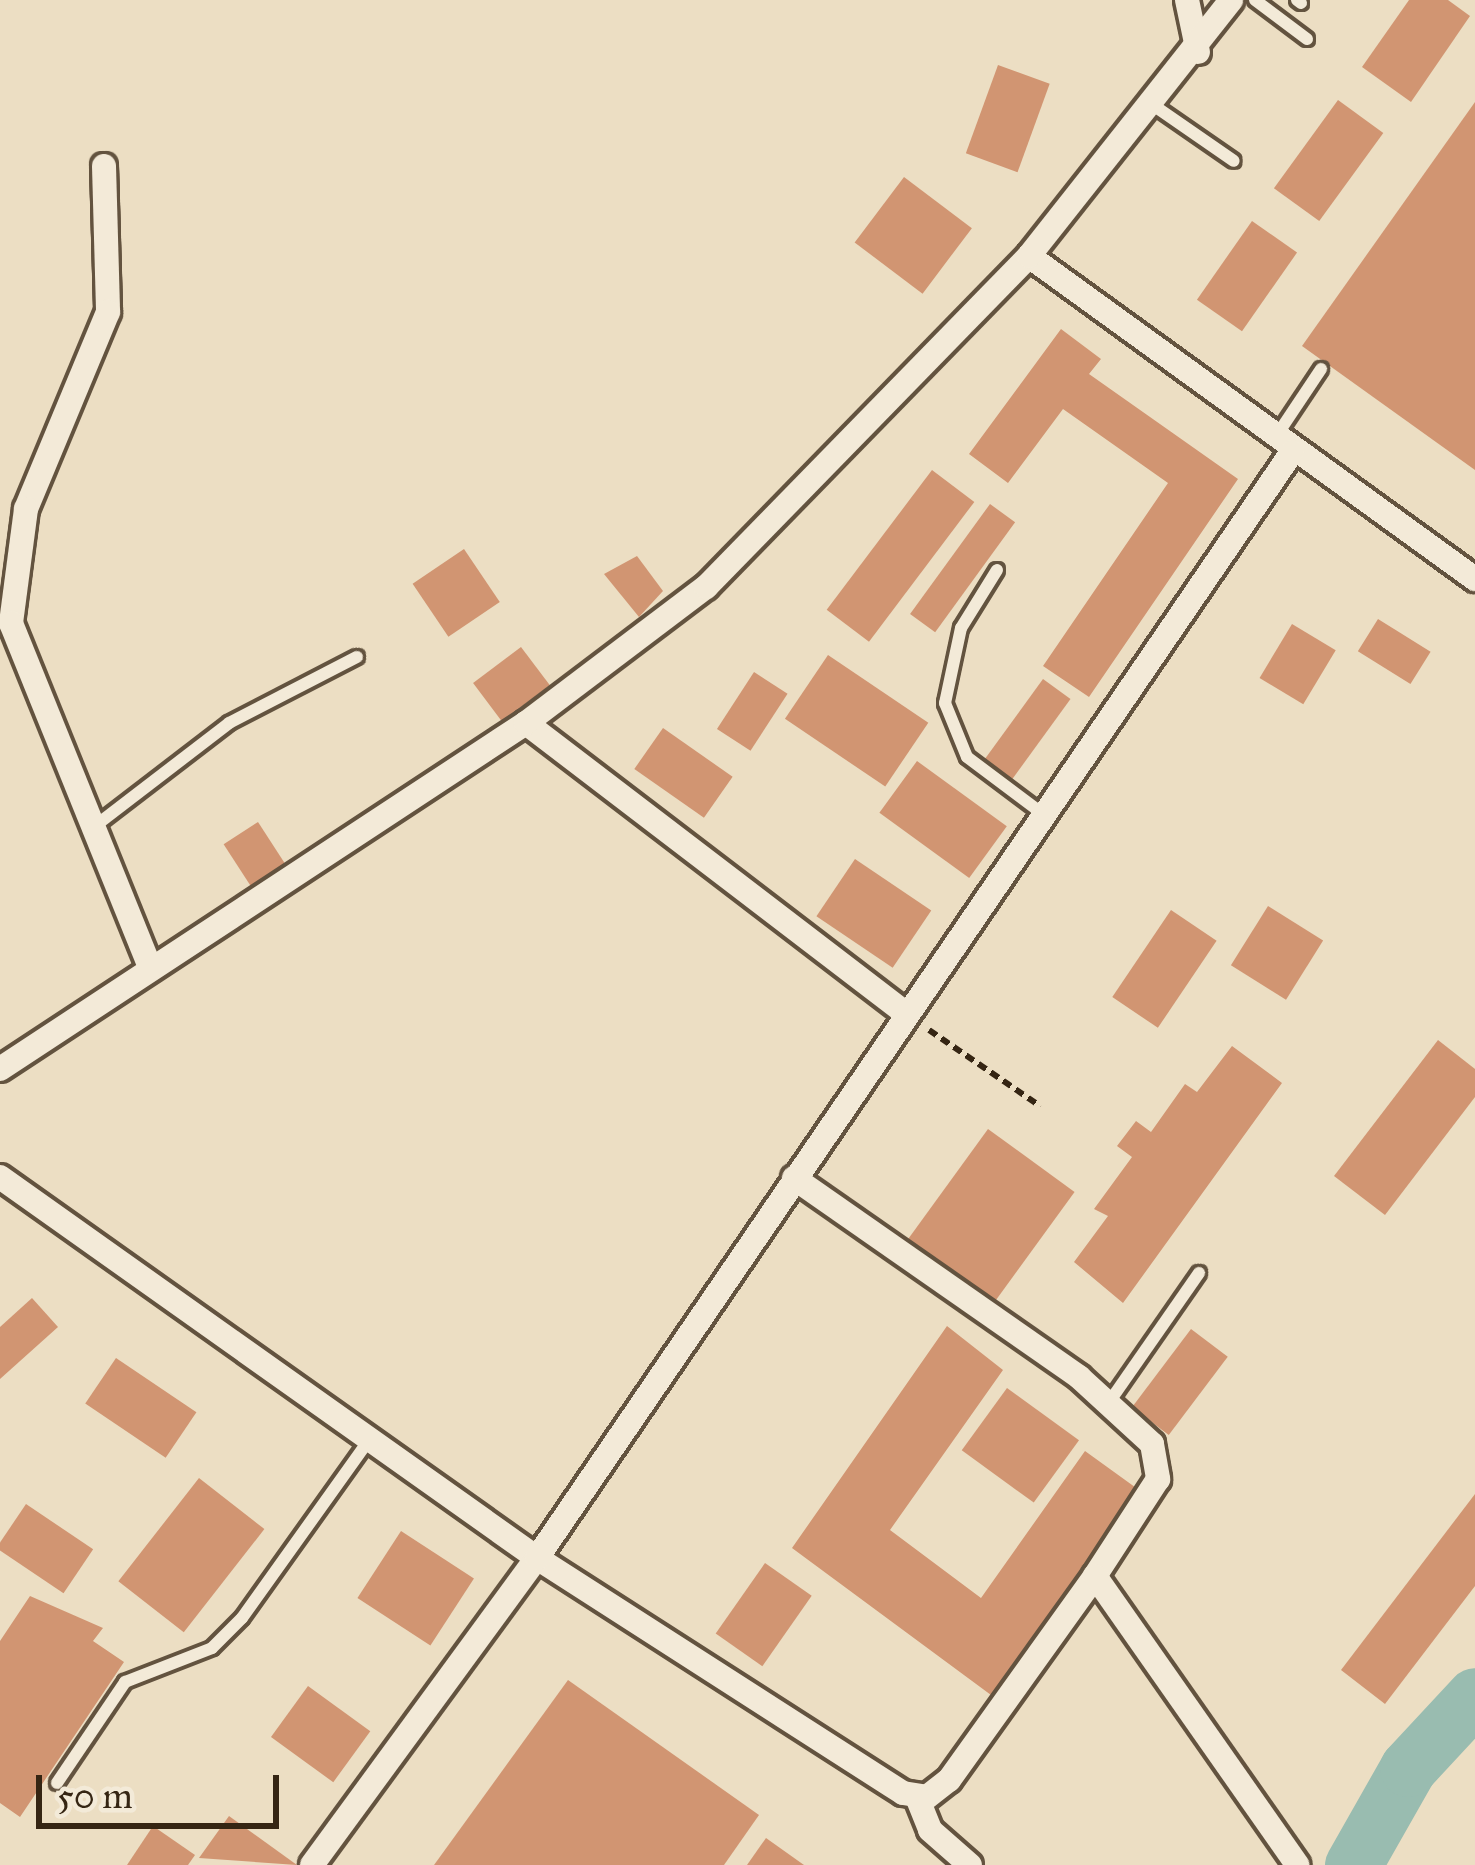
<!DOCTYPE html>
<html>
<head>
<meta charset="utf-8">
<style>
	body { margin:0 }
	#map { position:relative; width:1475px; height:1865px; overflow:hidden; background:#ecdec3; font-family:"IM FELL Great Primer",serif }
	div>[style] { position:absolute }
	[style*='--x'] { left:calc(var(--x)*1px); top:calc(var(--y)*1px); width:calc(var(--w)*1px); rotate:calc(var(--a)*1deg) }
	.river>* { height:57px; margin:-28.5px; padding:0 28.5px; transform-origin:28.5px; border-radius:28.5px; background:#99bcb0 }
	.building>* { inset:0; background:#d19572; transform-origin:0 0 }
	.path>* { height:6px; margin-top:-3px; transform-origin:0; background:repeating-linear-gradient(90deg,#352513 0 9px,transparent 0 15px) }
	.roads { filter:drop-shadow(3px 0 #63533f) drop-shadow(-3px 0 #63533f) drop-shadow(0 3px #63533f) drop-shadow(0 -3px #63533f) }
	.service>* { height:12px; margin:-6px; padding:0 6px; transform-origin:6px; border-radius:6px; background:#f3ead8 }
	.minor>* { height:24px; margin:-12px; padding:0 12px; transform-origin:12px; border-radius:12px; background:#f3ead8 }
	span { translate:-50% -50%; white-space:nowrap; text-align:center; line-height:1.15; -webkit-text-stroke:9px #f3ead8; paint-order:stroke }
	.scale { position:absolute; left:36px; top:1775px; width:243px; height:54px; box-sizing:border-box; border:6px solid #352513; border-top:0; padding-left:15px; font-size:36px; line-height:42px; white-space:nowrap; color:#352513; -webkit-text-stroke:9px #f3ead8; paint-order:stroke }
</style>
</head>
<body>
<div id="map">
	<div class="river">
		<div style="--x:1353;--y:1865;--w:112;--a:-60.4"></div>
		<div style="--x:1408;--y:1768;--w:98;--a:-47.1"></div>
	</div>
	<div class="building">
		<div style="clip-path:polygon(1409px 0,1448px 0,1470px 16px,1411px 102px,1362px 67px)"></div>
		<div style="left:998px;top:65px;width:55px;height:94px;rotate:20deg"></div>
		<div style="left:1338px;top:100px;width:56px;height:109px;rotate:36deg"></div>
		<div style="clip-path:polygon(1475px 102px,1475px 470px,1302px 346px)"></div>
		<div style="left:904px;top:177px;width:85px;height:82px;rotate:37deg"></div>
		<div style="left:1252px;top:221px;width:55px;height:96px;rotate:35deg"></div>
		<div style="clip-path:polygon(1061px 329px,1101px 359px,1089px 374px,1238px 479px,1089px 697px,1043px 666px,1168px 483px,1063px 409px,1008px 483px,969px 454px)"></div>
		<div style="left:932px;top:470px;width:53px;height:175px;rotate:37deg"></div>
		<div style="left:990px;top:504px;width:31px;height:136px;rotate:36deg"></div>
		<div style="left:464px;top:549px;width:64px;height:62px;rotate:56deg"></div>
		<div style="clip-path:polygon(637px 556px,663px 591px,639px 617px,604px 574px)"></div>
		<div style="left:1378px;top:619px;width:62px;height:38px;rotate:32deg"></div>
		<div style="left:1292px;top:624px;width:51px;height:63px;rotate:31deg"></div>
		<div style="left:521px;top:647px;width:48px;height:60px;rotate:53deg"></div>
		<div style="left:828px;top:655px;width:121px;height:77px;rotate:34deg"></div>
		<div style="left:754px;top:672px;width:40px;height:68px;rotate:33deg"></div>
		<div style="left:1043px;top:679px;width:34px;height:102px;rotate:36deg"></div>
		<div style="left:663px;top:728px;width:85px;height:50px;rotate:35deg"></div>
		<div style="left:917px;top:761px;width:111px;height:64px;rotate:36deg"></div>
		<div style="left:258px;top:822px;width:56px;height:41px;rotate:57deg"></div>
		<div style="left:855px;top:859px;width:92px;height:69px;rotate:34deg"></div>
		<div style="left:1268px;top:906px;width:65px;height:70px;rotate:32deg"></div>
		<div style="left:1171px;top:910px;width:55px;height:105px;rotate:34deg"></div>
		<div style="clip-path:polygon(1438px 1040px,1475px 1069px,1475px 1097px,1385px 1215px,1334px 1176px)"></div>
		<div style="clip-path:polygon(1232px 1046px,1282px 1083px,1123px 1303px,1074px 1262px,1108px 1216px,1094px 1209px,1132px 1157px,1117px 1146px,1136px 1121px,1151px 1132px,1185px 1084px,1197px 1092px)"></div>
		<div style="left:988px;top:1129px;width:107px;height:138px;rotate:36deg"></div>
		<div style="clip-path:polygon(32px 1298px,58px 1327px,0 1379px,0 1327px)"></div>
		<div style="clip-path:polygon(947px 1326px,1003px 1370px,890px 1530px,981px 1598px,1085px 1451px,1139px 1490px,991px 1695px,792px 1548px)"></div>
		<div style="left:1191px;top:1329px;width:46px;height:98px;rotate:37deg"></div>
		<div style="left:116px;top:1358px;width:97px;height:55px;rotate:34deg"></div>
		<div style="left:1007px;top:1388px;width:89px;height:77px;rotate:36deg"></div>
		<div style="left:199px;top:1478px;width:83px;height:131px;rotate:38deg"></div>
		<div style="clip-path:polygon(1475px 1494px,1475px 1586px,1385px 1704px,1341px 1670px)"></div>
		<div style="left:26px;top:1504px;width:81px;height:53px;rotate:34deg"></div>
		<div style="left:401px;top:1531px;width:87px;height:80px;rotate:33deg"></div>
		<div style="left:765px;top:1563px;width:57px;height:86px;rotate:35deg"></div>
		<div style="clip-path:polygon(30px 1596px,103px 1628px,93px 1641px,124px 1662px,20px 1817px,0 1803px,0 1641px)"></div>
		<div style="clip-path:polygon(568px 1680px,759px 1815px,724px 1865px,434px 1865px)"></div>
		<div style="left:308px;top:1686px;width:77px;height:63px;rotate:36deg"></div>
		<div style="clip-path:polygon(229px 1816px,297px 1865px,199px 1858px)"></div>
		<div style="clip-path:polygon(153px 1826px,195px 1855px,188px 1865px,127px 1865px)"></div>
		<div style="clip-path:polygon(766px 1838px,804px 1865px,747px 1865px)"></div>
	</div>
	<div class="path">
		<div style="--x:929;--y:1030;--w:135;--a:34.4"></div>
	</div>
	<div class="roads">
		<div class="service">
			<div style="--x:1255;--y:0;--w:65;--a:36.9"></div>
			<div style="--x:1297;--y:0;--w:5;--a:37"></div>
			<div style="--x:1153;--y:105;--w:98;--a:34.7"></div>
			<div style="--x:1275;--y:438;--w:83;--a:-56.3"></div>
			<div style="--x:997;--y:570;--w:68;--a:121.8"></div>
			<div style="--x:961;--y:628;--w:77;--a:102"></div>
			<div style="--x:945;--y:703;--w:58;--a:67.8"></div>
			<div style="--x:967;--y:757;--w:95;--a:36.9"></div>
			<div style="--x:91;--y:829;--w:174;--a:-37.5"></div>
			<div style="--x:229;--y:723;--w:144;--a:-27.3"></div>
			<div style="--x:1110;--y:1401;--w:156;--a:-55.2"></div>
			<div style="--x:57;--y:1783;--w:122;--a:-56"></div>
			<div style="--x:125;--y:1682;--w:93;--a:-21.3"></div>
			<div style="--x:212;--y:1648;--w:42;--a:-45"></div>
			<div style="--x:242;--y:1618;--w:219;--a:-54.5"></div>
		</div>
		<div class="minor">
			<div style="--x:1187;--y:0;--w:53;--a:78.1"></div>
			<div style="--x:104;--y:166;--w:146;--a:88.4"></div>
			<div style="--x:108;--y:312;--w:213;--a:112.6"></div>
			<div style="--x:26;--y:509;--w:115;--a:97.5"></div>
			<div style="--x:11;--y:623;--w:373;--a:68"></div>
			<div style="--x:1029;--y:256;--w:551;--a:35.91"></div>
			<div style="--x:526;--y:723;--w:479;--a:37.4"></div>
			<div style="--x:0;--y:1069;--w:630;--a:-33.34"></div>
			<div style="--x:526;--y:723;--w:226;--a:-37.1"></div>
			<div style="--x:706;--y:587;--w:462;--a:-45.7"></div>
			<div style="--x:1029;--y:256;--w:326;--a:-51.7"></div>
			<div style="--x:0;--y:1177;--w:658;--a:35.36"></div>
			<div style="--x:537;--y:1558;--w:435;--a:32.7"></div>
			<div style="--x:903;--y:1793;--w:24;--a:9"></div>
			<div style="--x:927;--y:1797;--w:28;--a:-38"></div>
			<div style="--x:949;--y:1780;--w:251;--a:-54.4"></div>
			<div style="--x:794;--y:1178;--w:348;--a:34.9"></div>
			<div style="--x:1079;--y:1377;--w:99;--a:42.5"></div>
			<div style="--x:1152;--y:1444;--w:36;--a:80"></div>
			<div style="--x:1158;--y:1479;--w:116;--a:123"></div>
			<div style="--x:1095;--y:1576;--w:353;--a:55"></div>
			<div style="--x:917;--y:1797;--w:35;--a:68"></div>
			<div style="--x:930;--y:1830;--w:53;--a:41.2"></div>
			<div style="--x:312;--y:1865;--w:381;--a:-53.8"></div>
			<div style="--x:537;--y:1558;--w:1339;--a:-55.68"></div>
		</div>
	</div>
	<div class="scale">50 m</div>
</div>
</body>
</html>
